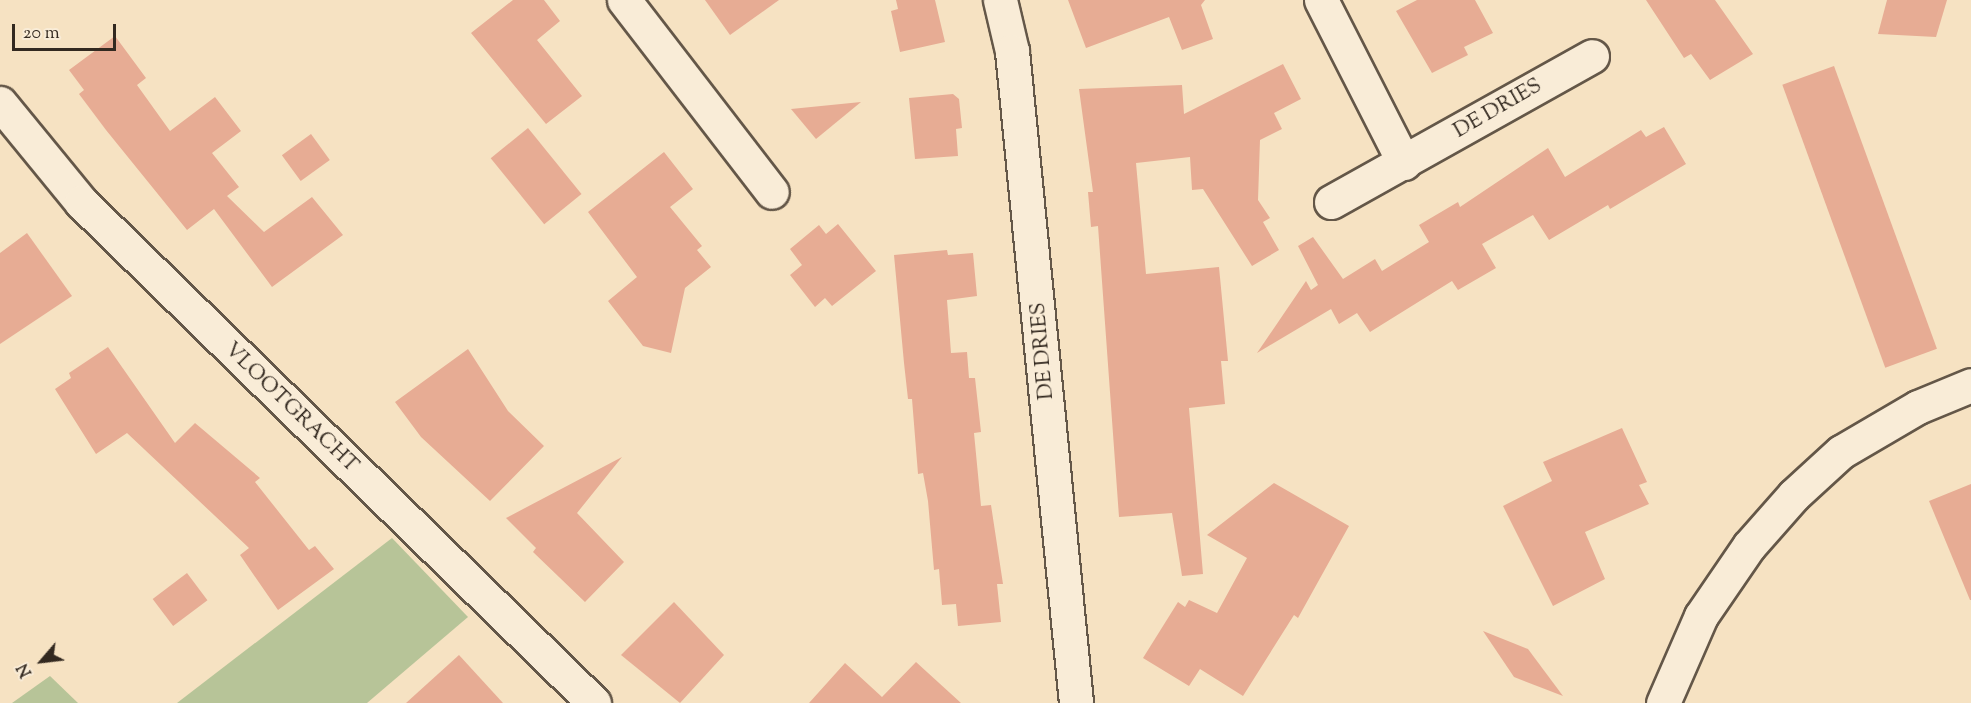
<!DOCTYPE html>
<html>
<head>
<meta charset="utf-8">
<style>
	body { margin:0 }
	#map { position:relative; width:1971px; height:703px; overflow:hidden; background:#f6e2c2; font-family:"Sorts Mill Goudy",serif }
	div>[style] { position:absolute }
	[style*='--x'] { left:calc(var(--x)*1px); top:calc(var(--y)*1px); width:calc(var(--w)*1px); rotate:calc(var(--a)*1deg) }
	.green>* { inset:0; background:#b7c498 }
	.building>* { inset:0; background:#e7ac94; transform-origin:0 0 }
	.roads { filter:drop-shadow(2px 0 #645748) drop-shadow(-2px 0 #645748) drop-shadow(0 2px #645748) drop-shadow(0 -2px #645748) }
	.minor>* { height:33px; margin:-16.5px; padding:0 16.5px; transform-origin:16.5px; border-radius:16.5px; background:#f9ecd7 }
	span { translate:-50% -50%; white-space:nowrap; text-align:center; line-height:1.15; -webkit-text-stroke:4.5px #f9ecd7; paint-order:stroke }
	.street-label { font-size:21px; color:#332920 }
	.north { position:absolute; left:12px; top:631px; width:60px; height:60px; -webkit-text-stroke:4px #f9ecd7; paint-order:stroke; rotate:242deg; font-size:16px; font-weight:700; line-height:24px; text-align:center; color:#332920 }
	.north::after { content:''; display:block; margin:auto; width:21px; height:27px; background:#332920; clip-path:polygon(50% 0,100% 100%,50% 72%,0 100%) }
	.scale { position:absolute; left:12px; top:24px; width:104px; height:27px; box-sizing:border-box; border:3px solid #332920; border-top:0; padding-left:8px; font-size:18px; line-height:21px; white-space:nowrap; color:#332920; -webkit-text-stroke:4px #f9ecd7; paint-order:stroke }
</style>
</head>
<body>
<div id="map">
	<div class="green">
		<div style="clip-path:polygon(392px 538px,468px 617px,367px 703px,177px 703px)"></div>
		<div style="clip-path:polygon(50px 676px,78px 703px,12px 703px)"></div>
	</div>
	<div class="building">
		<div style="clip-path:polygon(513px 0,544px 0,560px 21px,537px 40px,582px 96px,546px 124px,471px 33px)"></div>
		<div style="clip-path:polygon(705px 0,779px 0,730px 35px)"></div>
		<div style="clip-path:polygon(896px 0,935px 0,945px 42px,900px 52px,891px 11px,898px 9px)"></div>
		<div style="clip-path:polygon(1068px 0,1205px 0,1201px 5px,1213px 39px,1182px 50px,1169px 17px,1086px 48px)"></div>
		<div style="clip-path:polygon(1417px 0,1475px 0,1493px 33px,1464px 47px,1468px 55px,1432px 73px,1396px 11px)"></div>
		<div style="clip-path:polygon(1646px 0,1715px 0,1753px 54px,1710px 80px,1691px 54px,1684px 58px)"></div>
		<div style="clip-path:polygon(1887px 0,1947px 0,1936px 37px,1878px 34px)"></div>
		<div style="clip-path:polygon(115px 36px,146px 78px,137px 85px,170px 131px,215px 97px,241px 131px,212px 153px,239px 187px,227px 196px,264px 232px,312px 197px,343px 235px,272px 287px,214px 209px,187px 230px,106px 130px,79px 94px,84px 90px,69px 70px)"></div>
		<div style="clip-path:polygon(1283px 64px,1301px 99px,1274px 113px,1282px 129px,1260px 140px,1258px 200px,1270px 218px,1263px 222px,1279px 250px,1252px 266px,1203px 189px,1192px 190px,1190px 157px,1136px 163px,1146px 274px,1219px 267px,1228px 361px,1221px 361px,1225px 404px,1189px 408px,1203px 574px,1182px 576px,1172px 513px,1119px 517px,1098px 226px,1091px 227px,1088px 192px,1093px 192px,1079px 89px,1182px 85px,1184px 114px)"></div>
		<div style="left:1834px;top:66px;width:301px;height:55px;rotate:70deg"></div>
		<div style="clip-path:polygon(953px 94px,959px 99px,962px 128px,956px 129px,958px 156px,915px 159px,909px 98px)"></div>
		<div style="clip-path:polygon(861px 102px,816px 139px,791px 109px)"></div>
		<div style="clip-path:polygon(1664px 127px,1686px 164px,1610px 209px,1608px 205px,1549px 240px,1533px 215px,1482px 244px,1496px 268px,1458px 290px,1452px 281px,1370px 332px,1357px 313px,1339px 324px,1331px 309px,1257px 353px,1306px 281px,1311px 290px,1318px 285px,1298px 246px,1313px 237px,1343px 279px,1375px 259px,1382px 271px,1429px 242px,1419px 225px,1458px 202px,1460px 207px,1548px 148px,1565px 177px,1641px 130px,1646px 137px)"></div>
		<div style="left:528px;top:128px;width:85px;height:48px;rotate:51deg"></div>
		<div style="left:311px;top:134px;width:32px;height:36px;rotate:54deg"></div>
		<div style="clip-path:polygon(664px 152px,693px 189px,670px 207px,702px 246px,697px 250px,711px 267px,685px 288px,671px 353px,643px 346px,608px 301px,637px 277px,588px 212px)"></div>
		<div style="clip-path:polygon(838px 224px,876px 271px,832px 306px,825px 298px,815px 307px,790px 275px,802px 265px,790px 249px,819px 225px,826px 234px)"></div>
		<div style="clip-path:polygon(27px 233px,72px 296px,0 344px,0 253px)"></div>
		<div style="clip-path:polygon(947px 250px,948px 255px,973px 253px,977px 296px,947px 300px,951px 353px,967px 352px,969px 378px,975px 378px,981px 432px,974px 433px,981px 506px,991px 505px,1003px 584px,997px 584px,1001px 622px,958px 626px,956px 604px,942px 605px,939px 569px,934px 570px,928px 501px,923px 473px,918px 474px,912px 399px,908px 399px,904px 363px,894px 255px)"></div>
		<div style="clip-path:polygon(108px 347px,175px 443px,195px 423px,260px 478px,255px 482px,309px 550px,315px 546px,334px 569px,278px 610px,240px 555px,249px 548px,127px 433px,96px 454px,55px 389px,71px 378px,69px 373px)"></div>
		<div style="clip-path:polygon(468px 349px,508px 411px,544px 446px,490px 501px,421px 437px,395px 402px)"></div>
		<div style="clip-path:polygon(1622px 428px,1647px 482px,1639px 485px,1649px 504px,1585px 532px,1605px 579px,1553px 606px,1503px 506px,1552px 481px,1543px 462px)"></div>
		<div style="clip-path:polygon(622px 457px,577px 513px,624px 562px,585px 602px,533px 552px,536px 548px,506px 518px)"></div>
		<div style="clip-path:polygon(1274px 483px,1349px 526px,1298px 618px,1294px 615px,1243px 696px,1200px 669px,1189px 686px,1143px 658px,1178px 602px,1185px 607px,1189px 600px,1217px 613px,1247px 558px,1207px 535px)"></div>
		<div style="clip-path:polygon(1971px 484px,1971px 600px,1970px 600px,1929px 501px)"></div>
		<div style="left:187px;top:573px;width:34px;height:43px;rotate:53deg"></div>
		<div style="clip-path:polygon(674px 602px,724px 655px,680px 703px,621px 655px)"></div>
		<div style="clip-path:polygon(1483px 631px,1528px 649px,1563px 696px,1514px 677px)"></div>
		<div style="clip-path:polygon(459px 655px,503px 703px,406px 703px)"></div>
		<div style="clip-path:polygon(916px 662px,961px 703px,809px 703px,845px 663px,882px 697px)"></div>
	</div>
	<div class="roads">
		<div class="minor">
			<div style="--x:624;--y:0;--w:242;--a:52.4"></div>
			<div style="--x:1000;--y:0;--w:52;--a:76.8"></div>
			<div style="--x:1012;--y:51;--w:655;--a:84.39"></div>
			<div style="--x:1321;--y:0;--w:183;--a:63"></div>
			<div style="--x:0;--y:103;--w:128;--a:50.7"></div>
			<div style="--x:81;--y:202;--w:717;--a:44.32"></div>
			<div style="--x:1331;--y:202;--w:299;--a:-29.2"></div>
			<div style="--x:1663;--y:703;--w:95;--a:-66.4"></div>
			<div style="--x:1701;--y:616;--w:85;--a:-55.6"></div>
			<div style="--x:1749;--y:546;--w:68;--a:-48.6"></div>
			<div style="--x:1794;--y:495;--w:64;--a:-42.5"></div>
			<div style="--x:1841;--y:452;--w:89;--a:-30.3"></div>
			<div style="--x:1918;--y:407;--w:57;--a:-22.5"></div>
		</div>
	</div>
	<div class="street-label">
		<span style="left:1498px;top:109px;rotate:-30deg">DE DRIES</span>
		<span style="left:1043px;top:351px;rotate:-95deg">DE DRIES</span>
		<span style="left:291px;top:408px;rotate:44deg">VLOOTGRACHT</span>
	</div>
	<div class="north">N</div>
	<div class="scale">20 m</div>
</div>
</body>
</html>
